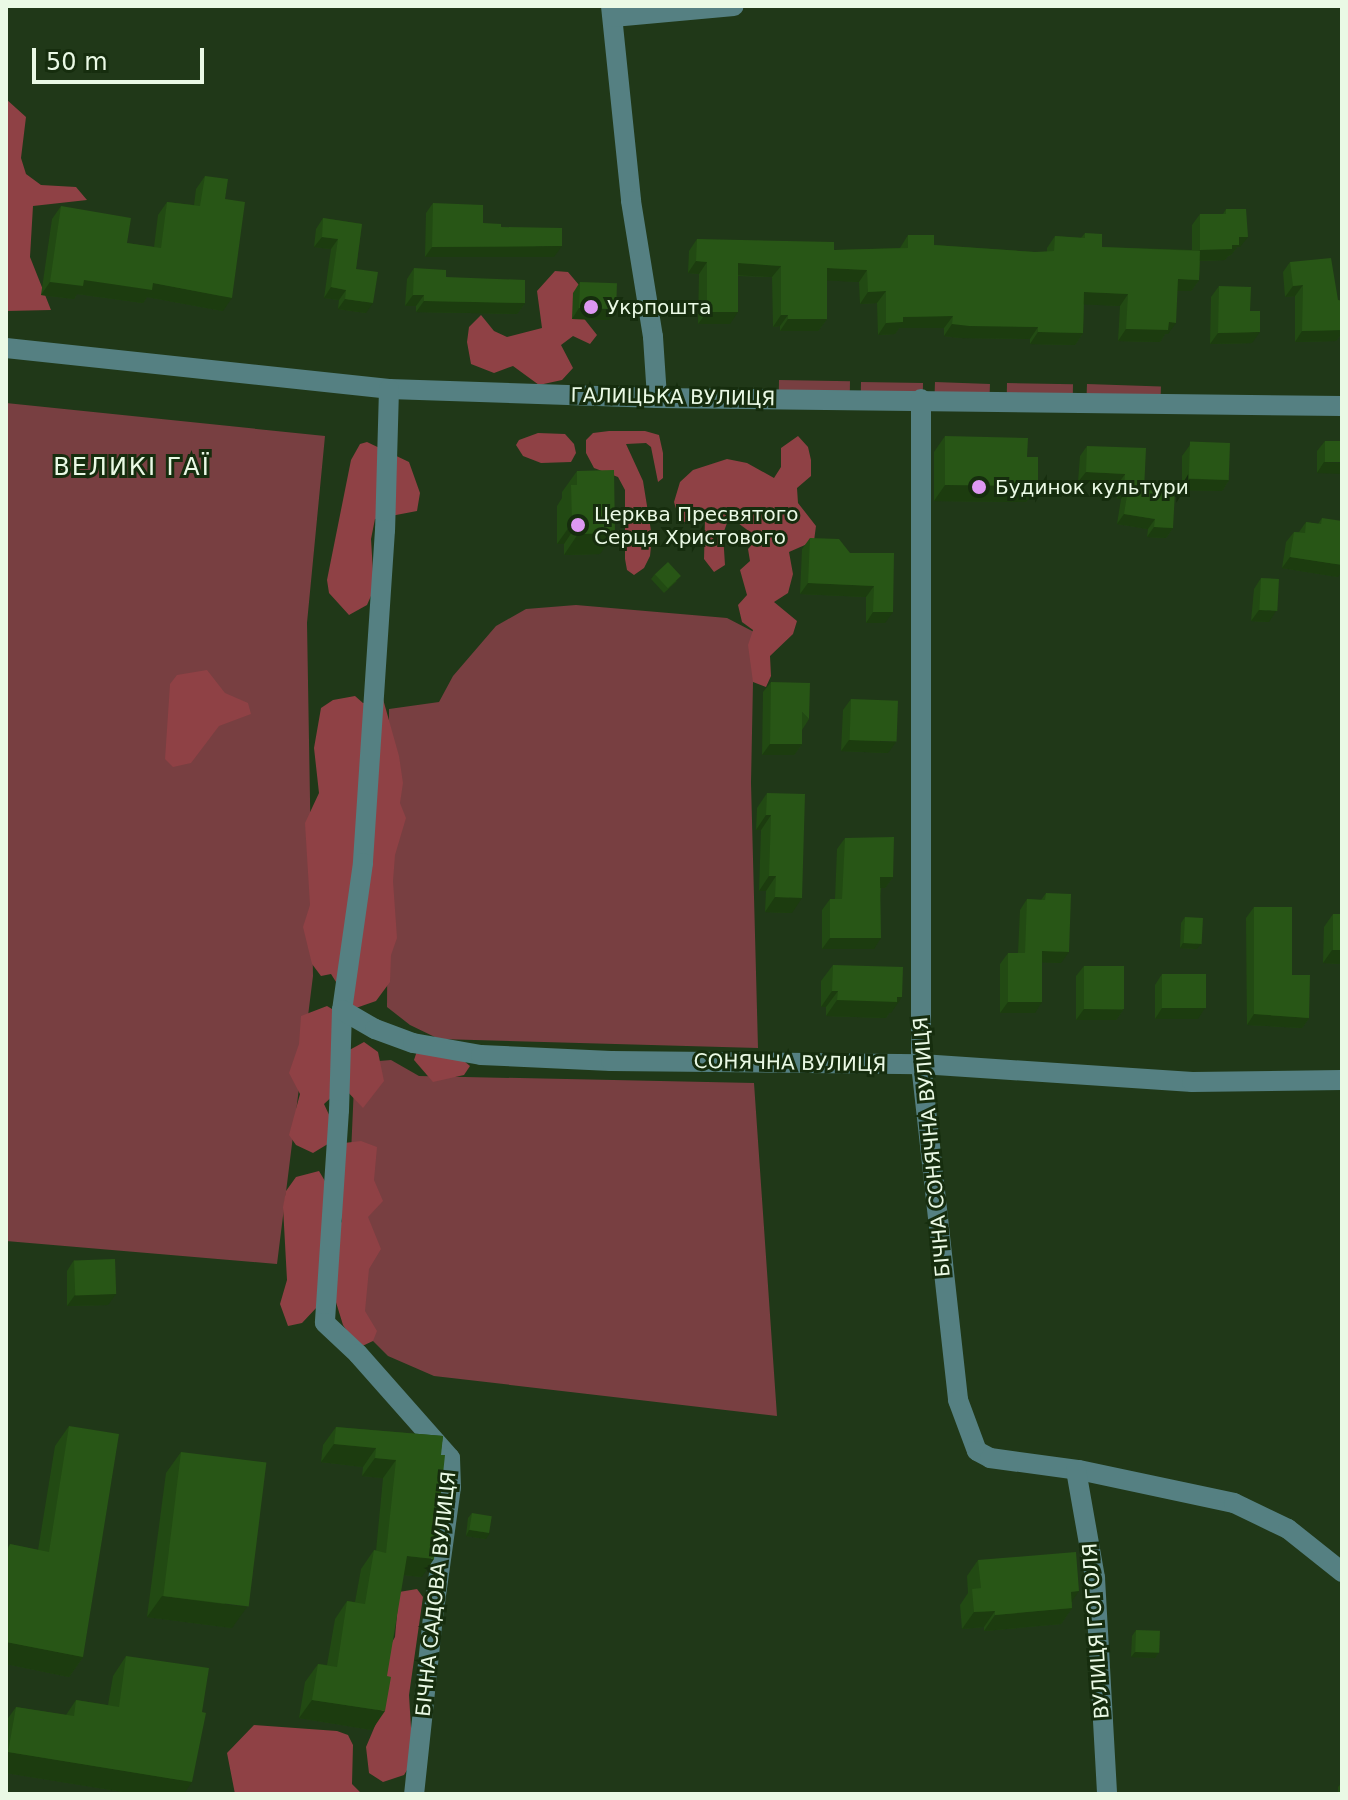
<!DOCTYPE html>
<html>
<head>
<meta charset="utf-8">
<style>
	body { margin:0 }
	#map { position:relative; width:1348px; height:1800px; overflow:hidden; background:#203818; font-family:"DejaVu Sans",sans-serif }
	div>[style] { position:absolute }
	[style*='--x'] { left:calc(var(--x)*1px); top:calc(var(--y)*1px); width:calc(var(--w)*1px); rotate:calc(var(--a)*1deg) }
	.green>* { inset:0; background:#783f41; transform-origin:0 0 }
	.forest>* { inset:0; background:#8f4145 }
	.minor>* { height:20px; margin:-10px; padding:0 10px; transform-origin:10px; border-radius:10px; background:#558082 }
	.wall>* { inset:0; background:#224a13 }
	.shaded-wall>* { inset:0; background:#1c3c0f }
	.building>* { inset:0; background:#285616; transform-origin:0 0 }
	.dots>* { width:22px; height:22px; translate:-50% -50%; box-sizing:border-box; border:4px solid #162d0e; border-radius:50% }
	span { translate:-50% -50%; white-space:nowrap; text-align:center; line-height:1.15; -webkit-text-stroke:6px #162d0e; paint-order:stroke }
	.poi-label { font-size:20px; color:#eaf9e5 }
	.left { translate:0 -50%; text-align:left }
	.street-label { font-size:20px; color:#eaf9e5 }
	.quarter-label { font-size:24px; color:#eaf9e5; letter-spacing:2px }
	.frame { position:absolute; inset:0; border:8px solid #eaf9e5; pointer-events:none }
	.scale { position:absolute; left:32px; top:48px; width:172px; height:36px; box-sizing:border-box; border:4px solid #eaf9e5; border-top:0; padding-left:10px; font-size:24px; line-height:28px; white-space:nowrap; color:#eaf9e5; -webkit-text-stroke:6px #162d0e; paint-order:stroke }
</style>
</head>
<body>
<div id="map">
	<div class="green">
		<div style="left:779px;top:380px;width:71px;height:12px;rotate:1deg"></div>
		<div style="left:861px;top:382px;width:62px;height:10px;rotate:1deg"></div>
		<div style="left:935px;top:382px;width:55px;height:12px;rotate:2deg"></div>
		<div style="left:1007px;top:383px;width:66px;height:11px;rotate:1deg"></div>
		<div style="left:1087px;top:384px;width:74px;height:11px;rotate:2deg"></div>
		<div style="clip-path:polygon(6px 403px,325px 436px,307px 623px,313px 976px,277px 1264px,6px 1241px)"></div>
		<div style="clip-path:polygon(576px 605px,727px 618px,754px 632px,751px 783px,758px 1048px,439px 1039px,410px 1025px,387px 1007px,389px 709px,439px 702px,453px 676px,496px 626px,526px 609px)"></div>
		<div style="clip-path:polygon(391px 1060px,419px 1076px,754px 1083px,777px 1416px,434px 1376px,388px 1356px,344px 1312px,355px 1063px)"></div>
	</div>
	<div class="forest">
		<div style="clip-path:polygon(6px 99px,26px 117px,21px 158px,26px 174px,41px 185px,76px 187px,87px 200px,33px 206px,30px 257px,51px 310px,6px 311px)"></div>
		<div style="clip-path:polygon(555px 271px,568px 272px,579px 285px,582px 316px,597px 335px,590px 344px,573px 336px,561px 345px,573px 368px,562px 380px,539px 385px,513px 366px,494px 373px,471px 364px,467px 342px,469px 327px,481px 315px,494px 331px,507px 337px,542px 328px,537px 291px)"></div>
		<div style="clip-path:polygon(609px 431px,645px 431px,659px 435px,663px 453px,663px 478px,658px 482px,651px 447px,646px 443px,626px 444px,643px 481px,652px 537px,650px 556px,644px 568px,634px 575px,627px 570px,625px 559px,625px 490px,618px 477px,594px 468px,586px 453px,586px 440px,593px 433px)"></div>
		<div style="clip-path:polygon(538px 433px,565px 434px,574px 444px,576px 453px,571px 462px,541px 463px,523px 456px,516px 445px,519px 440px)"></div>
		<div style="clip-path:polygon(798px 436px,808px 447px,811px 460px,811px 476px,797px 488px,798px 503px,816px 526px,814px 541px,789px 552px,793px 574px,788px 593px,774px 602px,797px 621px,793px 634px,770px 656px,771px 676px,766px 687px,753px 682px,748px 645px,753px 630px,742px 622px,738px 605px,747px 595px,740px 570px,750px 561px,748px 549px,758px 538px,738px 523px,727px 523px,723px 534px,725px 565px,714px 572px,704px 559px,705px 521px,680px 522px,674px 502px,680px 482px,693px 470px,727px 459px,747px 463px,774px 478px,781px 467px,781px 448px)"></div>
		<div style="clip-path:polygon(367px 442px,409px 462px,420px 493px,417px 511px,375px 519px,371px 539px,374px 589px,367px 605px,349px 615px,329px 593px,327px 580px,351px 460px,360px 444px)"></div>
		<div style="clip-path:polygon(207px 670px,225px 693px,248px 703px,251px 714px,219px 726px,191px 763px,173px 767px,165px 759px,170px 684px,177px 675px)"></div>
		<div style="clip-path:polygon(355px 696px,363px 703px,383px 699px,399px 756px,403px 783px,400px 803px,406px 818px,395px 855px,393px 881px,397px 938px,391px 955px,390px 982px,376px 1001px,353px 1009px,331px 974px,321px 976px,312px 964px,303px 927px,310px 905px,305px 823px,319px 793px,314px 748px,321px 708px,333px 700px)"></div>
		<div style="clip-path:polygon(327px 1006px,337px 1012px,337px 1092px,324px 1104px,338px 1134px,336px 1139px,313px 1153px,296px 1145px,289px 1135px,300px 1094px,289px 1073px,299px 1044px,301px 1016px)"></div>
		<div style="clip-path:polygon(364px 1042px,378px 1052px,384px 1081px,363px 1108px,343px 1087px,344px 1053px)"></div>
		<div style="clip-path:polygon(446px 1046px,470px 1066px,464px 1075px,433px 1082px,414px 1060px,417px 1051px)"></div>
		<div style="clip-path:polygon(361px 1141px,377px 1147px,374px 1180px,383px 1201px,368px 1217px,381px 1249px,369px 1269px,365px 1311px,377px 1331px,373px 1341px,358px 1348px,343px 1325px,331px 1286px,331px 1243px,342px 1221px,330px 1168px,344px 1143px)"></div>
		<div style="clip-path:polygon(319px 1171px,332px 1193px,318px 1306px,302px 1323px,288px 1326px,280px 1304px,287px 1280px,283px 1207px,286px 1191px,296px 1177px)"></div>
		<div style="clip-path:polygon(417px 1589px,423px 1597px,409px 1695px,413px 1760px,404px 1775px,383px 1782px,369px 1773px,366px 1747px,383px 1707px,381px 1662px,395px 1637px,399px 1592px)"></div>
		<div style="clip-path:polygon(254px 1725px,337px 1731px,348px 1735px,353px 1745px,352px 1784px,362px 1794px,235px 1794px,227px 1753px)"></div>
	</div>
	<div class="minor">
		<div style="--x:611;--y:6;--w:196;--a:84.1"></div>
		<div style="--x:631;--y:201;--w:138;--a:80.8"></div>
		<div style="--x:653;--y:337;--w:61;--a:86.2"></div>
		<div style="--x:613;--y:17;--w:121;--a:-5.2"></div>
		<div style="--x:6;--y:348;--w:385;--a:6.1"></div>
		<div style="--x:389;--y:389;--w:268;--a:1.9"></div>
		<div style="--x:657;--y:398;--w:685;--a:0.67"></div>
		<div style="--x:389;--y:389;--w:141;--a:91.6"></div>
		<div style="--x:385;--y:530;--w:334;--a:93.8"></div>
		<div style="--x:363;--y:863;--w:148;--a:98.1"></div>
		<div style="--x:342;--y:1010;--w:100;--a:91.7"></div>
		<div style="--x:339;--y:1110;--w:213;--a:93.8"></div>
		<div style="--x:325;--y:1323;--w:45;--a:43.2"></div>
		<div style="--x:358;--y:1354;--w:139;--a:48.5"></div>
		<div style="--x:450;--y:1458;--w:29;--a:88"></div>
		<div style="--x:451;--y:1487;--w:131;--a:97.9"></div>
		<div style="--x:433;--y:1617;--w:178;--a:96.1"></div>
		<div style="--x:921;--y:399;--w:665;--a:90"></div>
		<div style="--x:921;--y:1064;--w:338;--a:83.7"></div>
		<div style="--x:958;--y:1400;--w:54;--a:69.6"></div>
		<div style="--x:977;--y:1451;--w:15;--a:28"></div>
		<div style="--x:990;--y:1458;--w:90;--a:7.7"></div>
		<div style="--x:1079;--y:1470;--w:158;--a:12"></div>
		<div style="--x:1234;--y:1503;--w:60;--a:25.7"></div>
		<div style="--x:1288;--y:1529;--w:69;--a:38.5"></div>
		<div style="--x:342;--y:1010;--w:38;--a:30"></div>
		<div style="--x:375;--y:1029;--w:40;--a:20.2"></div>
		<div style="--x:413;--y:1043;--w:69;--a:10"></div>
		<div style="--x:481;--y:1055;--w:130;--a:2.6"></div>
		<div style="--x:611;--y:1061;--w:310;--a:0.6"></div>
		<div style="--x:921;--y:1064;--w:272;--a:3.8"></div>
		<div style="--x:1192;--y:1082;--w:150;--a:-0.8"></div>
		<div style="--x:1076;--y:1470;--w:110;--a:80"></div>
		<div style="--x:1095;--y:1578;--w:216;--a:86.8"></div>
	</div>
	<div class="wall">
		<div style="clip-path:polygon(205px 176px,225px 199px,223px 311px,147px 297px,143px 303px,77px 294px,74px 299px,41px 295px,52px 219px,61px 206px,127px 243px,154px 247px,158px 215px,167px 202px,194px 205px,196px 189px)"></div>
		<div style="clip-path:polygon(433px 203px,483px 223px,501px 227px,554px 257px,425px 257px,426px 213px)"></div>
		<div style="clip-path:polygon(1226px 209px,1240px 247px,1237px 247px,1231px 255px,1228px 256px,1225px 260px,1200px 261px,1199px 280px,1191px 291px,1177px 291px,1168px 334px,1165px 334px,1160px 342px,1118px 341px,1120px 306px,1084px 304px,1083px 333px,1075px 345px,1030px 344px,1030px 339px,960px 338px,944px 336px,944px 328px,899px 328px,895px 334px,878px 335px,877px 303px,860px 304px,859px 282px,827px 280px,827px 319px,818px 331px,780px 331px,780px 326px,773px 327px,772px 277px,738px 276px,730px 324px,698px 324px,699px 274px,688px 273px,689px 251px,697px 239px,834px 250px,900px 248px,908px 235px,934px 245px,1035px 252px,1047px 252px,1047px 248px,1055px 236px,1081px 238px,1085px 233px,1102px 247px,1192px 250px,1192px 225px,1200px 214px,1223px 214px)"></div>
		<div style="clip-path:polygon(323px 218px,362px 224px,356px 269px,366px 313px,338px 309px,339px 300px,324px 298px,331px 249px,314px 247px,316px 229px)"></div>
		<div style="clip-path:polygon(1290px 262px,1338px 300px,1342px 301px,1342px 333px,1336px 341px,1295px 342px,1295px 296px,1285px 297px,1283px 272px)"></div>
		<div style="clip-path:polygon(414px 268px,446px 277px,525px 303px,517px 314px,416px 312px,416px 306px,405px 306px,407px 279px)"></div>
		<div style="clip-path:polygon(580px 282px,609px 320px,572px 319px,573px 293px)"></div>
		<div style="clip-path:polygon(1219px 286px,1250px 311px,1252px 343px,1210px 344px,1211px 297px)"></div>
		<div style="clip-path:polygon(945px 436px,1027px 457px,1038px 486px,1026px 502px,934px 501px,934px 452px)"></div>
		<div style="clip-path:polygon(1325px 441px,1342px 441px,1317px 473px,1317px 451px)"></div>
		<div style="clip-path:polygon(1190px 445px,1229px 480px,1222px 491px,1182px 490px,1182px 456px)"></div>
		<div style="clip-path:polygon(1087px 446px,1144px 490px,1173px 528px,1166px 538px,1147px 537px,1148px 529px,1117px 524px,1121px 499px,1117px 499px,1118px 484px,1078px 482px,1080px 456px)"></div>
		<div style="clip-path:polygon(577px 471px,600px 554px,564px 555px,564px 544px,557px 544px,557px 506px,562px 498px,562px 492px)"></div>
		<div style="clip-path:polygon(1322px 518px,1338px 577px,1282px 568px,1286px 542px,1294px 532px,1299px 532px,1306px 522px,1318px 524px)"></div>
		<div style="clip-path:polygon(810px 538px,850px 553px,894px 553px,885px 623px,866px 623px,866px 597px,800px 594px,802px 549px)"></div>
		<div style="clip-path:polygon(655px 574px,677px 581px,664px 593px,651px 579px)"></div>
		<div style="clip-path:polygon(1261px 578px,1269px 622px,1251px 621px,1254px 589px)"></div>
		<div style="clip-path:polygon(771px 682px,809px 719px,802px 730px,802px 744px,794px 755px,762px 755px,763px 692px)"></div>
		<div style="clip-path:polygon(851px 699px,888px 753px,841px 751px,843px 710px)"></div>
		<div style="clip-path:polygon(767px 793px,792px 913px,765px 912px,766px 891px,759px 891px,761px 830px,756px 830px,757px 808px)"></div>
		<div style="clip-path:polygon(845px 838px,893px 877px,885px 888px,881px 888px,874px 949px,822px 949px,822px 910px,830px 899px,835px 899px,837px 849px)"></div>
		<div style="clip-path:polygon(1046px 893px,1061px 963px,1042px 962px,1035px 1013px,1000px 1013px,1000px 964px,1008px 953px,1018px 953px,1020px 910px,1027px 899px,1041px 900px)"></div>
		<div style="clip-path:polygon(1254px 907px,1309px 1018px,1302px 1028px,1247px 1025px,1246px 918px)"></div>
		<div style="clip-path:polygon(1333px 914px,1342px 964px,1323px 963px,1324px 927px)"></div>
		<div style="clip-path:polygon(1185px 917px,1197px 949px,1180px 948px,1181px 923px)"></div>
		<div style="clip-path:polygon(833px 965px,891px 1013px,889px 1013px,886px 1018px,826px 1016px,826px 1007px,821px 1007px,821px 981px)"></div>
		<div style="clip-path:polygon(1084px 966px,1123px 1010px,1116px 1020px,1076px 1020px,1076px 976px)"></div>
		<div style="clip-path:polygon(1162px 974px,1198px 1019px,1155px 1019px,1155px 985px)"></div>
		<div style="clip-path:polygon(74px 1260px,108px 1305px,67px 1306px,67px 1271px)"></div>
		<div style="clip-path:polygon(69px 1426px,83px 1657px,69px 1677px,6px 1664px,6px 1550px,10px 1544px,38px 1550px,55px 1446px)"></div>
		<div style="clip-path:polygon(336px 1427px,443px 1436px,422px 1577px,403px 1575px,372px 1730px,299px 1718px,305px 1682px,318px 1664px,327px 1665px,335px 1619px,347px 1601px,355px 1602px,361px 1569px,374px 1550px,376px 1551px,383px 1478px,362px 1476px,363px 1467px,321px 1462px,323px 1445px)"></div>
		<div style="clip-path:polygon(181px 1452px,232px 1628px,147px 1617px,166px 1473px)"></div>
		<div style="clip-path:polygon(472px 1513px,486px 1539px,466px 1536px,468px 1518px)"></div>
		<div style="clip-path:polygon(978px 1560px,1072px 1602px,1072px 1608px,1061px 1624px,984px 1631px,984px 1627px,962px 1629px,960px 1605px,968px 1593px,967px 1576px)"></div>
		<div style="clip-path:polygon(1136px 1630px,1159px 1652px,1155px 1658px,1131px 1657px,1132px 1636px)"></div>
		<div style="clip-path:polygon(126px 1656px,184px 1794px,136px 1794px,6px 1773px,6px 1721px,16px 1707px,66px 1715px,76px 1700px,108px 1705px,113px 1676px)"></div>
		<div style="clip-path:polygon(1342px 1782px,1342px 1794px,1338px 1794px,1338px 1787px)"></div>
	</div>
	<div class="shaded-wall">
		<div style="clip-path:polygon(322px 237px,338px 239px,331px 249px,314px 247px)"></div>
		<div style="clip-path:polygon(1239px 237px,1248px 237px,1240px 247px,1237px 247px,1231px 255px,1228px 256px,1225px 260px,1192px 261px,1200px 250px)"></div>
		<div style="clip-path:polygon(562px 246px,554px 257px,425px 257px,432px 247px)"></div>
		<div style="clip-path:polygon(696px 261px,707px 262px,699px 274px,688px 273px)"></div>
		<div style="clip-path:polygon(738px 263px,781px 266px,772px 277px,730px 275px)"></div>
		<div style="clip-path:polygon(827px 268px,867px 270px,859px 282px,819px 280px)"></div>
		<div style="clip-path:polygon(1178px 279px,1199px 280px,1191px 291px,1169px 291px)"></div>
		<div style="clip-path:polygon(84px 280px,153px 283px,232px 298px,223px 311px,147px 297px,143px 303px,77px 294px,74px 299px,41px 295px,50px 282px)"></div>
		<div style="clip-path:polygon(1303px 285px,1295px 296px,1285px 297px,1293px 286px)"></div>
		<div style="clip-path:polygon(331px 287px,346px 290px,339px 300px,324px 298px)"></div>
		<div style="clip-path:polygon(886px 291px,877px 303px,860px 304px,868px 292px)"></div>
		<div style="clip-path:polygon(1084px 292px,1128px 294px,1120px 306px,1076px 304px)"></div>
		<div style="clip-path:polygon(413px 295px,424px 295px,416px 306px,405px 306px)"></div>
		<div style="clip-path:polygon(345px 299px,373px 303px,366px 313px,338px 309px)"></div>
		<div style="clip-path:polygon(424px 301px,525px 303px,517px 314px,416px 312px)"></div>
		<div style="clip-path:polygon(579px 308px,616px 310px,609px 320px,572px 319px)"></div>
		<div style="clip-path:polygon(707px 312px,738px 312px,730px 324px,698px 324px)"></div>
		<div style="clip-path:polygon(781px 315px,788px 315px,780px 326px,773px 327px)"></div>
		<div style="clip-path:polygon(953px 316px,944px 328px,899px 328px,895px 334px,878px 335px,886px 323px,903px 317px)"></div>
		<div style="clip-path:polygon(788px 319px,827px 319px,818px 331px,780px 331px)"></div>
		<div style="clip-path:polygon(1169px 322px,1176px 323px,1168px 334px,1165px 334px,1160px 342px,1118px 341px,1126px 329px)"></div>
		<div style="clip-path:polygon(952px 324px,1038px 327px,1030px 339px,960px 338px,944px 336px)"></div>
		<div style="clip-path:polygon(1342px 330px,1342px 333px,1336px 341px,1295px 342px,1302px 331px)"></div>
		<div style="clip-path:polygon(1038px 332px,1083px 333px,1075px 345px,1030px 344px)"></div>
		<div style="clip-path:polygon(1260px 332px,1252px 343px,1210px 344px,1218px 333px)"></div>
		<div style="clip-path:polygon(1324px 462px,1342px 463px,1342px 474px,1317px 473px)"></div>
		<div style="clip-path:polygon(1086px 472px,1125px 474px,1118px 484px,1078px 482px)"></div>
		<div style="clip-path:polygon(1189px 479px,1229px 480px,1222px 491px,1182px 490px)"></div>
		<div style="clip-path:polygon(945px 485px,1038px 486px,1026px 502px,934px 501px)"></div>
		<div style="clip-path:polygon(1124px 488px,1128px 489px,1121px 499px,1117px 499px)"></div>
		<div style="clip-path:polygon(1124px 514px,1155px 519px,1148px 529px,1117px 524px)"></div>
		<div style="clip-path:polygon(572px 523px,578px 523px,564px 544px,557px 544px)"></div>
		<div style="clip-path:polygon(1154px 527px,1173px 528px,1166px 538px,1147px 537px)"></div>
		<div style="clip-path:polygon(615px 533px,600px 554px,564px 555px,578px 534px)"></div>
		<div style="clip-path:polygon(1290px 557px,1342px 565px,1342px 571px,1338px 577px,1282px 568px)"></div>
		<div style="clip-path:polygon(808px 583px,874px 586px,866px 597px,800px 594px)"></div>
		<div style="clip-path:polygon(1259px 610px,1276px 611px,1269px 622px,1251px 621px)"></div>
		<div style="clip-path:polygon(873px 612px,893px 612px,885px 623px,866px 623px)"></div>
		<div style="clip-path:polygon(849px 740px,896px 742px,888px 753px,841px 751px)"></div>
		<div style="clip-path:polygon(770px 744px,802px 744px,794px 755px,762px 755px)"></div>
		<div style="clip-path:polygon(766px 815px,771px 815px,761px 830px,756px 830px)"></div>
		<div style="clip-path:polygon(769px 876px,776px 876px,766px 891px,759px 891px)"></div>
		<div style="clip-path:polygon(880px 877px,893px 877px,885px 888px,873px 888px)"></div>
		<div style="clip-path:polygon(775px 897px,802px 898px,792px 913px,765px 912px)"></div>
		<div style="clip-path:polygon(830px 938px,881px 938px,874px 949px,822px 949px)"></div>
		<div style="clip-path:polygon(1183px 943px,1201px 944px,1197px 949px,1180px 948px)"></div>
		<div style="clip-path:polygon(1332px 950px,1342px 950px,1342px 964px,1323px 963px)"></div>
		<div style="clip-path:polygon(1042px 951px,1069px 952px,1061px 963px,1035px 962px)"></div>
		<div style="clip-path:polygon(832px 991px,838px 991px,826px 1007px,821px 1007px)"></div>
		<div style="clip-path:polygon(902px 997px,891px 1013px,889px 1013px,886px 1018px,826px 1016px,837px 1000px)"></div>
		<div style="clip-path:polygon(1008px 1002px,1042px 1002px,1035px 1013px,1000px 1013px)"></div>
		<div style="clip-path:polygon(1162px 1008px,1205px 1008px,1198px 1019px,1155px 1019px)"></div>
		<div style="clip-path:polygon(1084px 1009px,1123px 1010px,1116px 1020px,1076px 1020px)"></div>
		<div style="clip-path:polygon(1254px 1014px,1309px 1018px,1302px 1028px,1247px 1025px)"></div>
		<div style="clip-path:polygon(116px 1294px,108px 1305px,67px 1306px,75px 1295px)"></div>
		<div style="clip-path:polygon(334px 1444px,376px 1448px,363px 1467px,321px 1462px)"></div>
		<div style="clip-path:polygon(375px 1458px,396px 1460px,383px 1478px,362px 1476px)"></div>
		<div style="clip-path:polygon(469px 1530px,490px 1533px,486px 1539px,466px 1536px)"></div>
		<div style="clip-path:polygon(407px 1556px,434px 1559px,422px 1577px,394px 1574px)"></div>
		<div style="clip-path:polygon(1079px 1591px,1068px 1607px,1071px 1592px)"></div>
		<div style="clip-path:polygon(162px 1596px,247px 1607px,232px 1628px,147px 1617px)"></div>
		<div style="clip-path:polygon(1072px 1608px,1061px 1624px,984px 1631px,995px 1615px)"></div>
		<div style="clip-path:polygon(995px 1611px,984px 1627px,962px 1629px,974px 1612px)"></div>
		<div style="clip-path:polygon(6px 1642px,83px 1657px,69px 1677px,6px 1664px)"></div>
		<div style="clip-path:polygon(1135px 1652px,1159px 1652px,1155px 1658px,1131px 1657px)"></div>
		<div style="clip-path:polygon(312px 1700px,385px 1711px,372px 1730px,299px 1718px)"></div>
		<div style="clip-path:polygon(8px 1752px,192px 1782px,184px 1794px,136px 1794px,6px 1773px,6px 1756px)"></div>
	</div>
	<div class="building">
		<div style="clip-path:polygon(205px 176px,228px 179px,225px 199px,245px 202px,232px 298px,153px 283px,152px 290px,84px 280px,83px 286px,50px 282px,61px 206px,131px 218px,127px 243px,161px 248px,167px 202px,200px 206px)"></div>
		<div style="clip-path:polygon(433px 203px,483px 205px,483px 223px,501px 224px,501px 227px,562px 228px,562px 246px,432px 247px)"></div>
		<div style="clip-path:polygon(1226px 209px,1246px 209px,1248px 237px,1239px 237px,1239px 245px,1232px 245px,1232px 249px,1200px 250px,1200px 214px,1226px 214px)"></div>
		<div style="clip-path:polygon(323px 218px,362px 224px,356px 269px,378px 272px,373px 303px,345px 299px,346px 290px,331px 287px,338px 239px,322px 237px)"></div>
		<div style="clip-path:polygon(1085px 233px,1102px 234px,1102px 247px,1200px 251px,1199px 280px,1178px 279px,1176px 323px,1169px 322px,1168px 330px,1126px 329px,1128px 294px,1084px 292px,1083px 333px,1038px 332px,1038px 327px,969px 326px,952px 324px,953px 316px,903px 317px,903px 322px,886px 323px,886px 291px,868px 292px,867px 270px,827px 268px,827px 319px,788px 319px,788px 315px,781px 315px,781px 266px,738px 263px,738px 312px,707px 312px,707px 262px,696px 261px,697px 239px,834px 242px,834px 250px,908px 248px,908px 235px,934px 235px,934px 245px,1035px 252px,1054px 251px,1055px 236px,1085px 238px)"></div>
		<div style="clip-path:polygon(1331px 258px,1338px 300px,1342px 301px,1342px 330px,1302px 331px,1303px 285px,1293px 286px,1290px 262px)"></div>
		<div style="clip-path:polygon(414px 268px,446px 270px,446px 277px,525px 280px,525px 303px,424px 301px,424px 295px,413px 295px)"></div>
		<div style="left:580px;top:282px;width:37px;height:26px;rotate:2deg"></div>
		<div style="clip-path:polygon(1219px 286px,1251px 287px,1250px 311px,1260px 311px,1260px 332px,1218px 333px)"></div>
		<div style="clip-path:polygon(945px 436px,1028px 438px,1027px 457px,1038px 457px,1038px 486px,945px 485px)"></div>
		<div style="left:1325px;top:441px;width:17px;height:21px"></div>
		<div style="left:1230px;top:443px;width:37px;height:40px;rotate:92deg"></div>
		<div style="clip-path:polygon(1087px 446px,1146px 448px,1144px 490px,1175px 491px,1173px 528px,1154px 527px,1155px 519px,1124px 514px,1128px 489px,1124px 488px,1125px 474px,1086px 472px)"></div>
		<div style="clip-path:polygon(614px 470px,615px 533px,578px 534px,578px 523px,572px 523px,571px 485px,577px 485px,577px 471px)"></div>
		<div style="clip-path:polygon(1322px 518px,1342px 521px,1342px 565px,1290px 557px,1294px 532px,1305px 533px,1306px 522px,1321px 524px)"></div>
		<div style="clip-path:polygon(810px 538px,839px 539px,850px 553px,894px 553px,893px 612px,873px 612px,874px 586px,808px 583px)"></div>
		<div style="left:668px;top:562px;width:19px;height:18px;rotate:47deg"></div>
		<div style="left:1261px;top:578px;width:18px;height:32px;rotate:3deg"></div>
		<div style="clip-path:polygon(771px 682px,810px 683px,809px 719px,802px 712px,802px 744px,770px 744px)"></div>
		<div style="left:851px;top:699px;width:47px;height:41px;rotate:2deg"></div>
		<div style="clip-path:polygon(767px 793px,805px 794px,802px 898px,775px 897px,776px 876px,769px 876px,771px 815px,766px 815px)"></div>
		<div style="clip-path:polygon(894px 837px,893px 877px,880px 877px,881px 938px,830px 938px,830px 899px,842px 899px,845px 838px)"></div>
		<div style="clip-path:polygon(1046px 893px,1071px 894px,1069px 952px,1042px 951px,1042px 1002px,1008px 1002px,1008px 953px,1025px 953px,1027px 899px,1045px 900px)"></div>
		<div style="clip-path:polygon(1254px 907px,1292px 907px,1292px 975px,1310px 975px,1309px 1018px,1254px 1014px)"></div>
		<div style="left:1333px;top:914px;width:9px;height:36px"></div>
		<div style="left:1185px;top:917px;width:18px;height:26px;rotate:3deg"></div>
		<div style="clip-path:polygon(833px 965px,903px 967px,902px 997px,897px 997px,897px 1002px,837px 1000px,838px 991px,832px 991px)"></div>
		<div style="left:1084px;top:966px;width:40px;height:43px"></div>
		<div style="left:1162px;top:974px;width:44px;height:34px"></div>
		<div style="left:115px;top:1259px;width:35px;height:41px;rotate:88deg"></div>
		<div style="clip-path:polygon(69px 1426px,119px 1434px,83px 1657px,6px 1642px,6px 1609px,8px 1600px,6px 1600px,6px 1555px,10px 1544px,49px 1552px)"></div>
		<div style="clip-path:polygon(336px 1427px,443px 1436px,441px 1455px,445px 1455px,434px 1559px,407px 1556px,387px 1676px,391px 1677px,385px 1711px,312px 1700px,318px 1664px,337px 1667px,347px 1601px,365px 1604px,374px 1550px,386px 1553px,396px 1460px,375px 1458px,376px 1448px,334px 1444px)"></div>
		<div style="left:181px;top:1452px;width:86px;height:145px;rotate:7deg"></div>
		<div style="left:472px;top:1513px;width:20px;height:17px;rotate:9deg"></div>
		<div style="clip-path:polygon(1076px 1552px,1079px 1591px,1071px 1592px,1072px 1608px,995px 1615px,995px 1611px,974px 1612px,972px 1589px,981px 1588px,978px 1560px)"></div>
		<div style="left:1136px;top:1630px;width:24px;height:22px;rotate:2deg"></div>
		<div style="clip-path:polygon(126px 1656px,209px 1668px,202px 1712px,206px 1713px,192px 1782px,8px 1752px,16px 1707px,74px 1716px,76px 1700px,119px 1707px)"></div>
	</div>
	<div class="dots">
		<div style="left:591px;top:307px;background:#de98f2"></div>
		<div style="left:979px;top:487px;background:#de98f2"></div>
		<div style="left:578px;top:525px;background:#de98f2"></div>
	</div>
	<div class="poi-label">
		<span class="left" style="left:607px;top:307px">Укрпошта</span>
		<span class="left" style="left:995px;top:487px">Будинок культури</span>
		<span class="left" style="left:594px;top:526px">Церква Пресвятого<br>Серця Христового</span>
	</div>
	<div class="street-label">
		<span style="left:673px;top:397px;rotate:1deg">ГАЛИЦЬКА ВУЛИЦЯ</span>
		<span style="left:790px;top:1063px;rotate:1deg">СОНЯЧНА ВУЛИЦЯ</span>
		<span style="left:932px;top:1147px;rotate:-95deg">БІЧНА СОНЯЧНА ВУЛИЦЯ</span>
		<span style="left:436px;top:1594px;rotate:-84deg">БІЧНА САДОВА ВУЛИЦЯ</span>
		<span style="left:1096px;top:1631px;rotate:-94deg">ВУЛИЦЯ ГОГОЛЯ</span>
	</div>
	<div class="quarter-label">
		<span style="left:132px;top:468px">ВЕЛИКІ ГАЇ</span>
	</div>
	<div class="frame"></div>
	<div class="scale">50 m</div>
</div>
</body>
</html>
